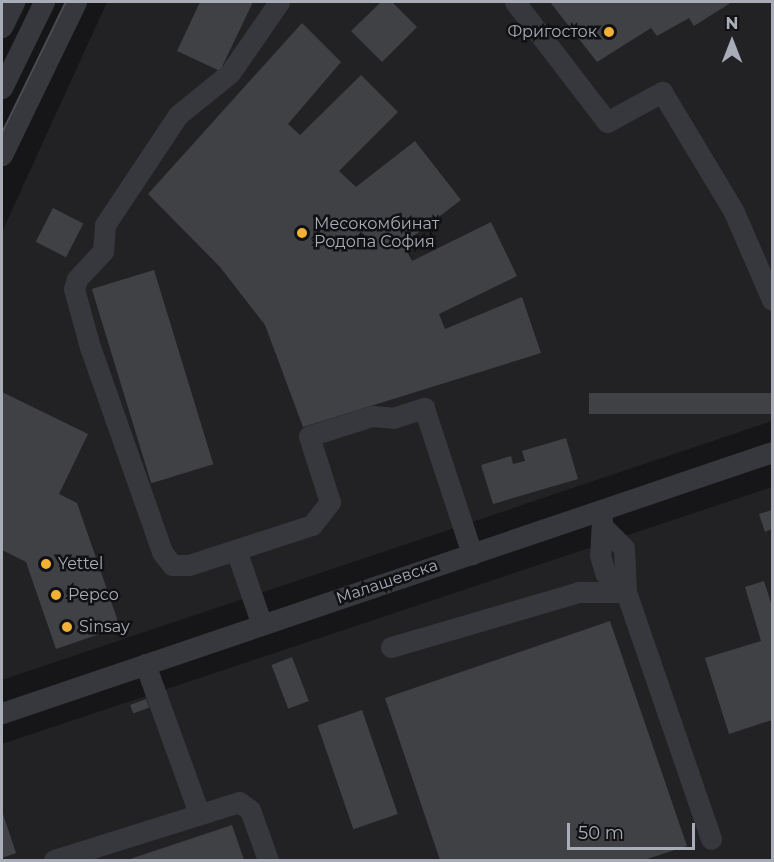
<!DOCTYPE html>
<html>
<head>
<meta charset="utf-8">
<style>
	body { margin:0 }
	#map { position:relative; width:774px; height:862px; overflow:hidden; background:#161618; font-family:Montserrat,sans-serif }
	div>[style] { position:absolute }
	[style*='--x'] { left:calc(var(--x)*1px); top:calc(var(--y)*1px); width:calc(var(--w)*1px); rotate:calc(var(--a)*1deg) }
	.built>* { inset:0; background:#222225 }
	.building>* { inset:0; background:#404145; transform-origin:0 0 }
	.minor>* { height:21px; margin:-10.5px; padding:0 10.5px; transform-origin:10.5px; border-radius:10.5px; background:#37383d }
	.tram>* { height:1.5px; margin:-0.75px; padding:0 0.75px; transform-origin:0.75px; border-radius:0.75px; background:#4a4c52 }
	.dots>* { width:16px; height:16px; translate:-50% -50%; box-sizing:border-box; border:3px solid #111113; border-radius:50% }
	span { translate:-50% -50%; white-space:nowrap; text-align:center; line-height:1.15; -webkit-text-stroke:5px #111113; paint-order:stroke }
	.poi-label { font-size:16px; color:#a8adb8 }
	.right { translate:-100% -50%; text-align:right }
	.left { translate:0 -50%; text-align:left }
	.street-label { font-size:16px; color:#a8adb8 }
	.frame { position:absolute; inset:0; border:3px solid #a8adb8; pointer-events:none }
	.north { position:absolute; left:702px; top:12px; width:60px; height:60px; -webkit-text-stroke:4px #111113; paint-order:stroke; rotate:0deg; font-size:16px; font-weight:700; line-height:24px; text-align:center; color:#a8adb8 }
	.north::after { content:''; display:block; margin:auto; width:21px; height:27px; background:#a8adb8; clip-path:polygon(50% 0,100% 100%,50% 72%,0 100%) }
	.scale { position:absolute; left:567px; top:823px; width:128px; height:27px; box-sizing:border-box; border:3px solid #a8adb8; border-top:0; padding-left:8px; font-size:18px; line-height:21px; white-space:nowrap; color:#a8adb8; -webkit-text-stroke:4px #111113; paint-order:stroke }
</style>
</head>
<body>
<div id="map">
	<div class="built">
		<div style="clip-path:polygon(107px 2px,772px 2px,772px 421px,2px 680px,2px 232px)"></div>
		<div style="clip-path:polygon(772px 487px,772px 860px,2px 860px,2px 744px)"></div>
	</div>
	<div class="building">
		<div style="clip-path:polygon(200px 2px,253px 2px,220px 71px,177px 51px)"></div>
		<div style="clip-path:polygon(381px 2px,392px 2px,417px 27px,382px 62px,351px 31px)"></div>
		<div style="clip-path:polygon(550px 2px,732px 2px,694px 26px,689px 18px,657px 36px,651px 28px,597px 62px)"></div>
		<div style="clip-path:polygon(302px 23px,341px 62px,288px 124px,300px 135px,361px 75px,398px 112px,339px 171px,356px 187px,415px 141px,461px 200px,403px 244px,412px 261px,491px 222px,517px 276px,439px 314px,445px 329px,522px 297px,541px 353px,303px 427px,265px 325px,220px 267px,148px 194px)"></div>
		<div style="left:53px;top:208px;width:34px;height:38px;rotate:27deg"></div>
		<div style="left:154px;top:270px;width:203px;height:65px;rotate:73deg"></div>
		<div style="clip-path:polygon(2px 392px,88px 434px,59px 494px,77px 503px,120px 627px,56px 649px,26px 562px,2px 550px)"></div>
		<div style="left:772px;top:393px;width:21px;height:183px;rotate:90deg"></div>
		<div style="clip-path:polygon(566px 438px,578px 479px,493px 504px,481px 465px,511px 456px,513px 464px,525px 461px,522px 451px)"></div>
		<div style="clip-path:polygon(772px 510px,772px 529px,765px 532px,759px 514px)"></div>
		<div style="clip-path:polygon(764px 581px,772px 606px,772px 720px,729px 734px,705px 658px,761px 641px,745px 587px)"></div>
		<div style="clip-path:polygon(610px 621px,687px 846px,644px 860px,440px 860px,385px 698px)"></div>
		<div style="left:292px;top:657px;width:47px;height:22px;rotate:69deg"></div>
		<div style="left:146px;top:699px;width:9px;height:17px;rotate:69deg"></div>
		<div style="left:362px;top:710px;width:110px;height:47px;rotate:71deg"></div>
		<div style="clip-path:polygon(2px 811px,16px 853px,2px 858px)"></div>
		<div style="clip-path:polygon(232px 825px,244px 860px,127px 860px)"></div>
	</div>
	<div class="minor">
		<div style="--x:279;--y:2;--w:86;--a:124.6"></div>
		<div style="--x:230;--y:73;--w:67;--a:141.1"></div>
		<div style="--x:178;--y:115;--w:132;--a:123.6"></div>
		<div style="--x:105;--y:225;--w:26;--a:94"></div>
		<div style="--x:103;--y:251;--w:38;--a:133"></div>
		<div style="--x:77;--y:279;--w:10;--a:107"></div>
		<div style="--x:74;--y:289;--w:60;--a:74.6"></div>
		<div style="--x:90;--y:347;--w:217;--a:70.6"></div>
		<div style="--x:162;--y:552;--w:16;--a:52"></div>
		<div style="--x:172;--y:565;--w:17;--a:0"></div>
		<div style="--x:189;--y:565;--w:129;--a:-18"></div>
		<div style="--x:312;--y:525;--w:29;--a:-52"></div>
		<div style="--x:330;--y:502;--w:69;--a:-107.7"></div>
		<div style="--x:309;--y:436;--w:66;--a:-17.6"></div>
		<div style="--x:372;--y:416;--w:21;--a:5"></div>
		<div style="--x:393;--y:418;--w:33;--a:-18"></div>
		<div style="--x:424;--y:408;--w:154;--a:71.8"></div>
		<div style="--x:515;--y:2;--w:151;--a:52.5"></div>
		<div style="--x:607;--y:122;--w:63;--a:-28.6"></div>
		<div style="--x:662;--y:92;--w:140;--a:59"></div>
		<div style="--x:734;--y:212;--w:96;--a:66.6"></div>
		<div style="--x:2;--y:27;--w:28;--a:-64"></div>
		<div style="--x:2;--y:88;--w:96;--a:-64"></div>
		<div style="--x:2;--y:155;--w:170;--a:-64.2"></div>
		<div style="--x:602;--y:520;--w:35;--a:93"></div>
		<div style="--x:600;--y:555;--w:19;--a:74"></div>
		<div style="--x:605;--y:573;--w:28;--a:42"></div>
		<div style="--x:604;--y:528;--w:28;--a:45"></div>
		<div style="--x:624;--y:548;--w:44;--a:87.4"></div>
		<div style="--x:626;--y:592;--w:261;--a:71"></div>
		<div style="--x:236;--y:550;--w:79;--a:70.9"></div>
		<div style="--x:391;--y:647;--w:196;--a:-16.3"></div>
		<div style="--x:579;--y:592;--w:47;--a:0"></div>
		<div style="--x:145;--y:664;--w:158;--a:70.1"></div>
		<div style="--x:2;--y:713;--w:813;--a:-18.72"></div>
		<div style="--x:54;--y:860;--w:194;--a:-17.4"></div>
		<div style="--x:239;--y:802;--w:14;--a:36"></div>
		<div style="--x:250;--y:810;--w:53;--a:70.2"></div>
	</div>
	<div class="tram">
		<div style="--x:2;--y:133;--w:146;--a:-64"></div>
	</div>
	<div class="dots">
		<div style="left:609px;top:32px;background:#f2b134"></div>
		<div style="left:302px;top:233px;background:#f2b134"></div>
		<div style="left:46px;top:564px;background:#f2b134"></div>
		<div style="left:56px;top:595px;background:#f2b134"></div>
		<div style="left:67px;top:627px;background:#f2b134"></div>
	</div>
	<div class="poi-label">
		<span class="right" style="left:597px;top:32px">Фригосток</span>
		<span class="left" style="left:314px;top:233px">Месокомбинат<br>Родопа София</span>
		<span class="left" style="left:58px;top:564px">Yettel</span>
		<span class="left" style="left:68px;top:595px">Pepco</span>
		<span class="left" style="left:79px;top:627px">Sinsay</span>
	</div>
	<div class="street-label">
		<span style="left:387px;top:582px;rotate:-19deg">Малашевска</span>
	</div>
	<div class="frame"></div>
	<div class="north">N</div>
	<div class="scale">50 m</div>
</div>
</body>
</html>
